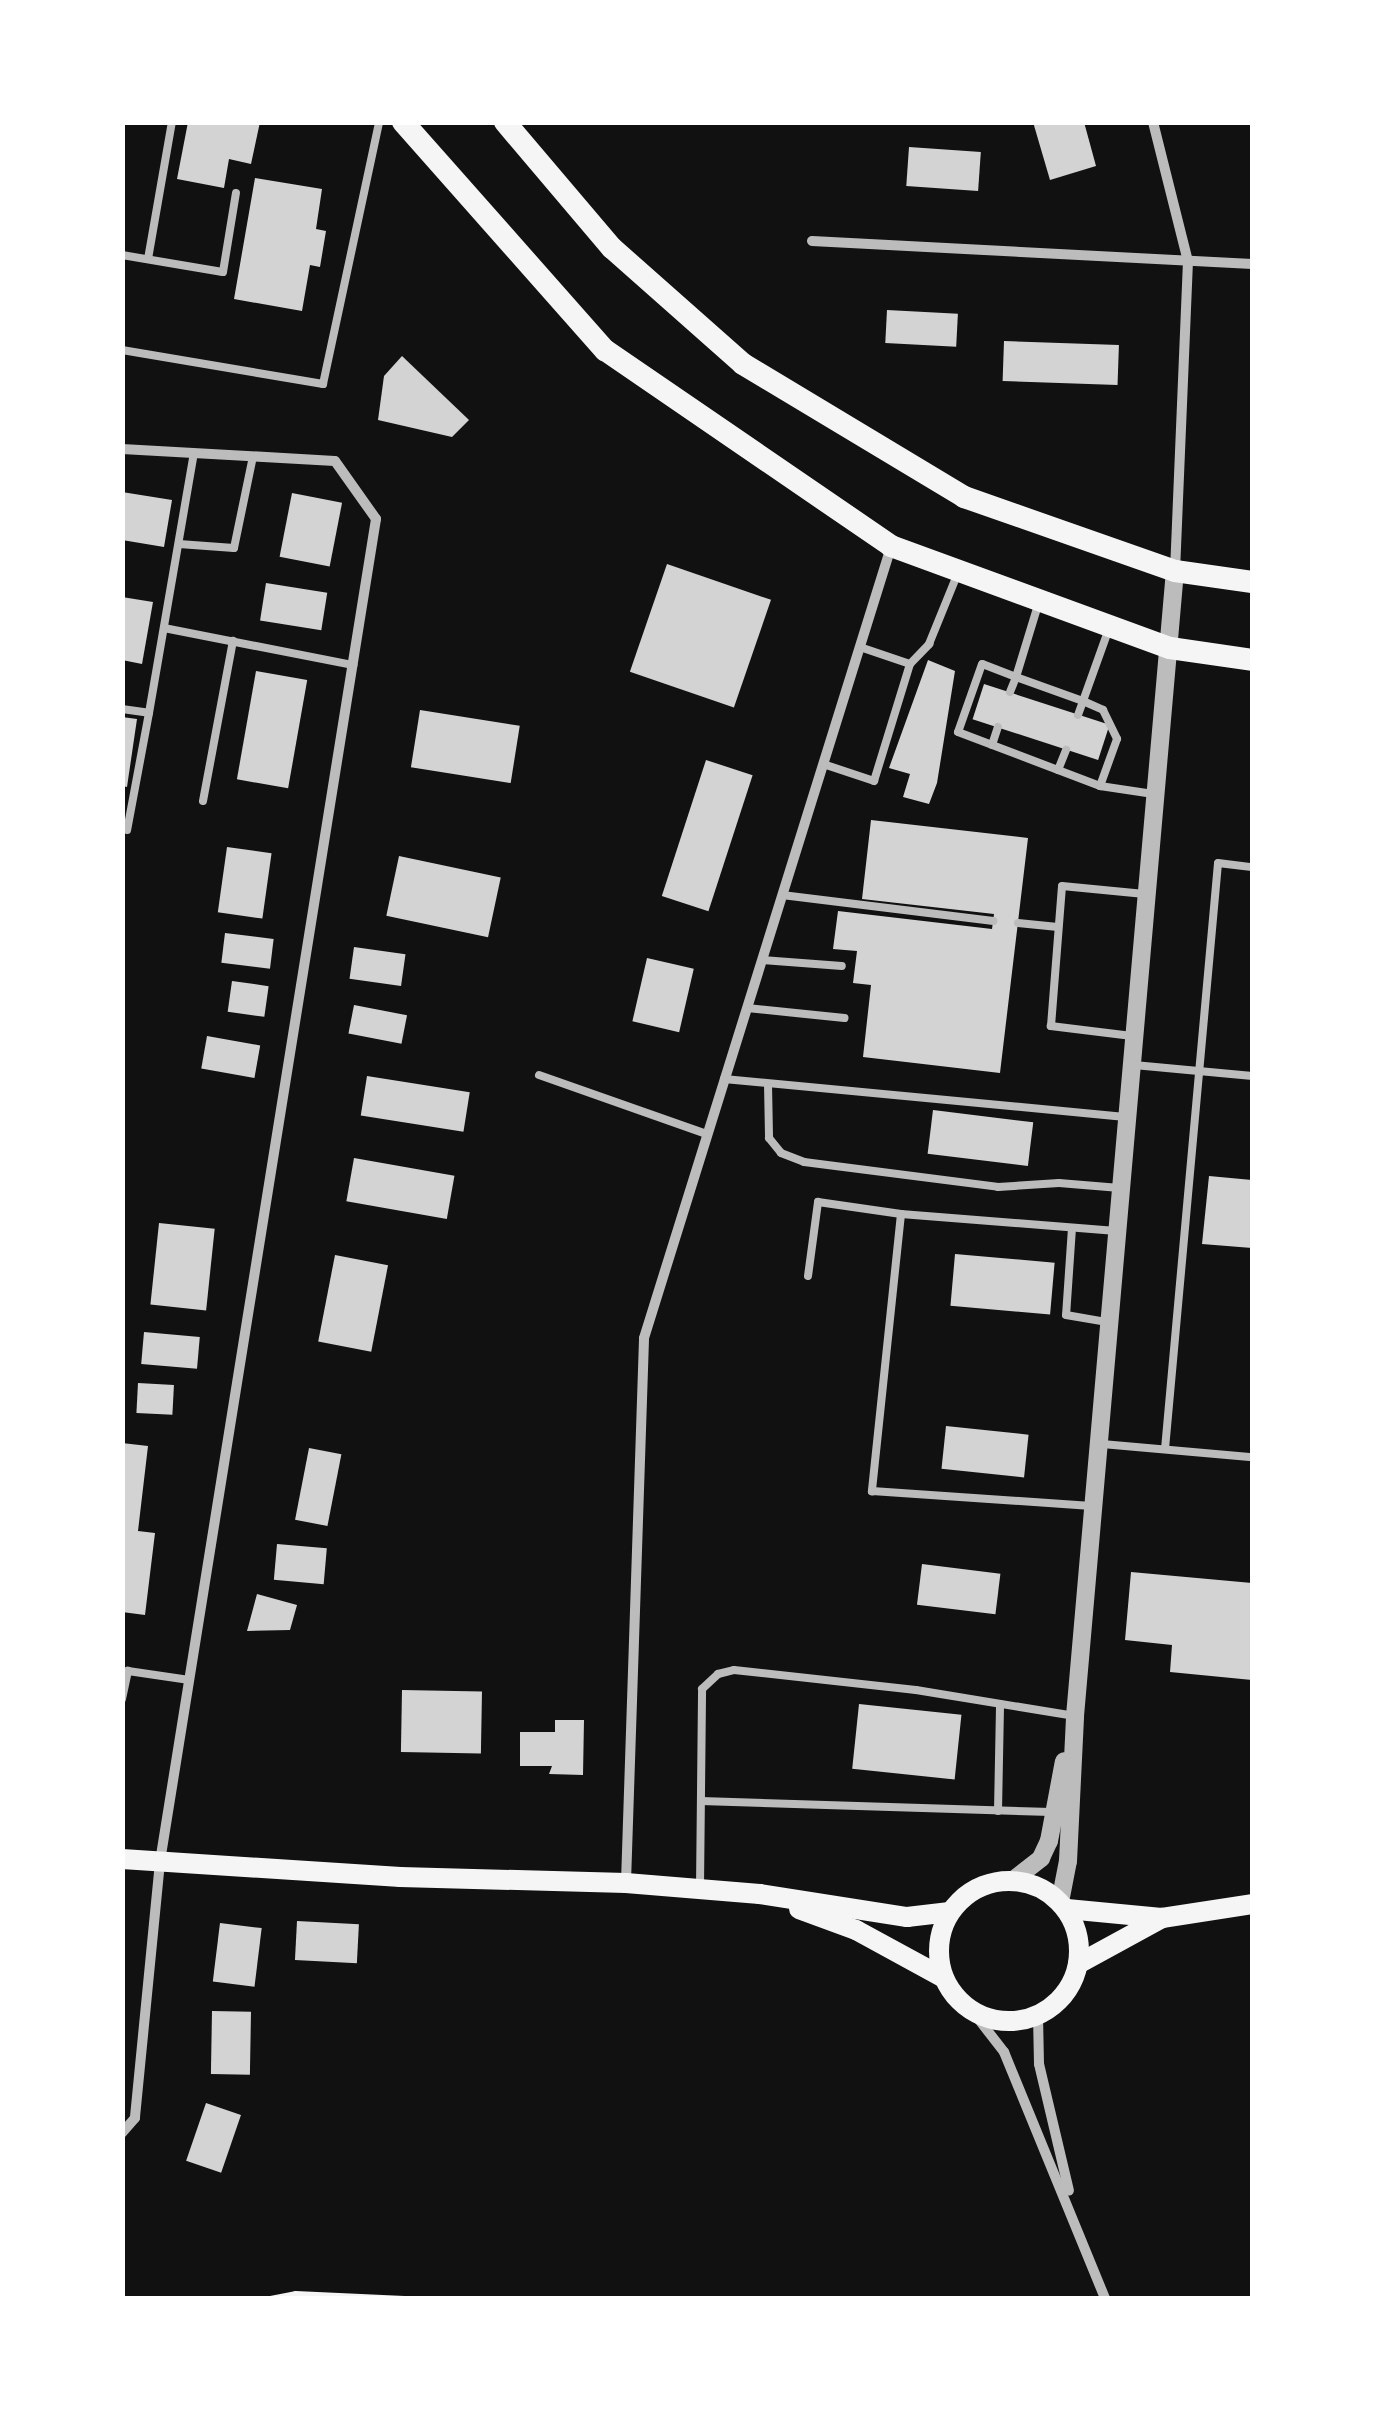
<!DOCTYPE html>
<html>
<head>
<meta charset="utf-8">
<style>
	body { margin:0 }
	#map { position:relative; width:1375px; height:2421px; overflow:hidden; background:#111; font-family:"DM Sans",sans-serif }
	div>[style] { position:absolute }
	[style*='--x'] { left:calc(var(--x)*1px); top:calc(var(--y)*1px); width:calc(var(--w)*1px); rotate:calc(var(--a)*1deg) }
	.building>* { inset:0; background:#d3d3d3; transform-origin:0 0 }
	.path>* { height:5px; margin:-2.5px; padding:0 2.5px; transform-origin:2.5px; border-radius:2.5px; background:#f5f5f5 }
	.service>* { height:8px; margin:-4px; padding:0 4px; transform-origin:4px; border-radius:4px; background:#bcbcbc }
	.minor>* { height:10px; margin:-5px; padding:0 5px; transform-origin:5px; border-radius:5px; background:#bcbcbc }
	.tertiary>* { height:18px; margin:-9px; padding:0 9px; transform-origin:9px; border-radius:9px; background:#bcbcbc }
	.secondary>* { height:20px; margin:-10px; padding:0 10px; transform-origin:10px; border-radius:10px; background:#f5f5f5 }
	.secondary>.ring { margin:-10px; padding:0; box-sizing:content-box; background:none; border:20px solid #f5f5f5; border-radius:50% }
	.primary>* { height:22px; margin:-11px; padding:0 11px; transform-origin:11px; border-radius:11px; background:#f5f5f5 }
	span { translate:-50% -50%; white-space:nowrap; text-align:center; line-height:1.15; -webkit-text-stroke:8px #fff; paint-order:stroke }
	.frame { position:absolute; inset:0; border:125px solid #fff; pointer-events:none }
</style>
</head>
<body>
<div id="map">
	<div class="building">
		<div style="clip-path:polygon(188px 122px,260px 122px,251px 164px,229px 159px,224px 188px,177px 179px)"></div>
		<div style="clip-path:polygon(1033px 122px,1084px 122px,1096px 166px,1050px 180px)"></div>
		<div style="left:909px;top:147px;width:72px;height:39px;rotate:4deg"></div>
		<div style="clip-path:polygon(255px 178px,322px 189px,316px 229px,326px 231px,320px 267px,310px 265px,302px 311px,234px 299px)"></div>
		<div style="left:887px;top:310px;width:71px;height:33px;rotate:3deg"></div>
		<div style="left:1004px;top:341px;width:115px;height:40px;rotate:2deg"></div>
		<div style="clip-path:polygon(402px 356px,469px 420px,452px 437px,378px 420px,384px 376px)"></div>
		<div style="clip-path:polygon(122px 492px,172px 500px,164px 547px,122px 540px)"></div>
		<div style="left:292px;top:493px;width:51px;height:65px;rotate:11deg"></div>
		<div style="left:667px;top:564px;width:110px;height:114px;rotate:19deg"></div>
		<div style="left:266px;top:583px;width:62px;height:38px;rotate:9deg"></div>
		<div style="clip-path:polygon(122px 597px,153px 602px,142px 664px,122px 660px)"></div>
		<div style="clip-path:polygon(928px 660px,955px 671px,937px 783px,929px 804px,903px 797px,910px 774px,889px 768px)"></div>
		<div style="left:256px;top:671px;width:52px;height:110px;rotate:10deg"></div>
		<div style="left:984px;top:684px;width:132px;height:37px;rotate:18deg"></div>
		<div style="left:420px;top:710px;width:101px;height:58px;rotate:9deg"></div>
		<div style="clip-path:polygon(122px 717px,137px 719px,127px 787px,122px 786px)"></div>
		<div style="left:706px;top:760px;width:49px;height:143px;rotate:18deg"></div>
		<div style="clip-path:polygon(871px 820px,1028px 838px,1000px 1073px,863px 1057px,871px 985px,853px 983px,857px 951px,833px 949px,838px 911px,992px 929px,994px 914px,862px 899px)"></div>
		<div style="left:227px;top:847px;width:45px;height:66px;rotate:8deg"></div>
		<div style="left:399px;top:856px;width:104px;height:61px;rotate:12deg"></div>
		<div style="left:225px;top:933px;width:49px;height:30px;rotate:7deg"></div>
		<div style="left:354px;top:947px;width:52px;height:32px;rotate:8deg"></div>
		<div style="left:647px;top:958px;width:48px;height:65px;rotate:13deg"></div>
		<div style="left:232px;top:981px;width:37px;height:31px;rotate:8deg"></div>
		<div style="left:354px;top:1005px;width:54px;height:29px;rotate:11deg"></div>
		<div style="left:207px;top:1036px;width:54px;height:33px;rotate:10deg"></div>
		<div style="left:367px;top:1076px;width:104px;height:40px;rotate:9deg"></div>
		<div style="left:933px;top:1110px;width:101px;height:44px;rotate:7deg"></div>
		<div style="left:354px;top:1158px;width:102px;height:44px;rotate:10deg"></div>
		<div style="clip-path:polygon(1209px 1176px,1252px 1180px,1252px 1248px,1202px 1244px)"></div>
		<div style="left:159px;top:1223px;width:56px;height:82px;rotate:6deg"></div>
		<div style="left:955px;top:1254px;width:100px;height:52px;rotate:5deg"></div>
		<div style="left:335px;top:1255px;width:54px;height:88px;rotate:11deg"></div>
		<div style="left:144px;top:1332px;width:56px;height:32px;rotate:5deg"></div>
		<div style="left:138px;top:1383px;width:36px;height:30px;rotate:3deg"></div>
		<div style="left:946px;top:1426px;width:83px;height:43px;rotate:6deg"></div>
		<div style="clip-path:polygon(122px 1443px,148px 1446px,138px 1531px,155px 1533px,145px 1615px,122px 1612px)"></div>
		<div style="left:309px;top:1448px;width:33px;height:73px;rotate:11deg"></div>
		<div style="left:277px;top:1544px;width:50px;height:36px;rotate:5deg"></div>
		<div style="left:922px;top:1564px;width:79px;height:41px;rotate:7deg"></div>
		<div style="clip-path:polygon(1131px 1572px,1252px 1583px,1252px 1680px,1170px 1672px,1172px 1645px,1125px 1640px)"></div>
		<div style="clip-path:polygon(257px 1594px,297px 1605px,290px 1630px,247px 1631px)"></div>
		<div style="left:402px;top:1690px;width:80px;height:62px;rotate:1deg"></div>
		<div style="left:859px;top:1704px;width:103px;height:65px;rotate:6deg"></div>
		<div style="clip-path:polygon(555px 1720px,584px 1720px,583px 1775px,549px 1774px,552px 1766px,520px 1766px,520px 1732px,555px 1732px)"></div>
		<div style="left:297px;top:1921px;width:62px;height:39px;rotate:3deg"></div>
		<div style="left:220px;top:1923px;width:42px;height:59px;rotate:7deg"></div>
		<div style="left:212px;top:2011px;width:39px;height:63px;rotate:1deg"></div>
		<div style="left:206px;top:2103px;width:37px;height:61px;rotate:19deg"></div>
	</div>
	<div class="path">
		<div style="--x:270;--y:2298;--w:25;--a:-11"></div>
		<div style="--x:295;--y:2293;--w:109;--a:2.6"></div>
	</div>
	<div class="service">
		<div style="--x:122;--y:255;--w:102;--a:9.6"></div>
		<div style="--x:223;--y:272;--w:80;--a:-80.7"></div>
		<div style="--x:148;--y:259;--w:139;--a:-80.1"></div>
		<div style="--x:122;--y:350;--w:204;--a:9.6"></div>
		<div style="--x:323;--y:384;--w:268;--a:-77.9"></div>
		<div style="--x:179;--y:544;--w:55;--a:4.2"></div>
		<div style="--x:234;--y:548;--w:94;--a:-78.3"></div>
		<div style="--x:1038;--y:605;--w:75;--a:107"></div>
		<div style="--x:1016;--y:677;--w:71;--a:19.7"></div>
		<div style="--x:1083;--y:701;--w:74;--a:-70.3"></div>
		<div style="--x:164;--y:628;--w:193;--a:11.1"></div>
		<div style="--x:910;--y:664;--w:28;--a:-46"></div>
		<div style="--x:929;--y:644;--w:74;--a:-67.9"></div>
		<div style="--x:1010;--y:692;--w:16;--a:-68"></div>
		<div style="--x:1016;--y:677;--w:36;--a:-159"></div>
		<div style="--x:982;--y:664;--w:72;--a:109.4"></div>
		<div style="--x:958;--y:732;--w:152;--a:20.8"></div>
		<div style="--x:1100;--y:786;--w:54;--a:8.6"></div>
		<div style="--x:122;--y:709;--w:27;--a:8"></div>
		<div style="--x:149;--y:713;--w:119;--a:100.6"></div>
		<div style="--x:149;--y:713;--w:264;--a:-80.2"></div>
		<div style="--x:1078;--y:715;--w:15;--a:-70"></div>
		<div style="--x:1083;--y:701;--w:22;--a:24"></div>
		<div style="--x:1103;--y:710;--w:32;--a:64"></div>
		<div style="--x:1117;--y:739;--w:50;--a:109.9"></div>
		<div style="--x:992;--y:745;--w:19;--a:-72"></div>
		<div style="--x:823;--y:764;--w:54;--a:18.4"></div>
		<div style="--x:874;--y:781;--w:122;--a:-72.9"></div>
		<div style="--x:910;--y:664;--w:53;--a:-161.2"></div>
		<div style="--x:1058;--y:770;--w:22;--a:-68"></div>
		<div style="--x:203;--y:801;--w:163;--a:-79.4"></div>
		<div style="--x:782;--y:895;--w:213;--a:7"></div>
		<div style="--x:1018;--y:923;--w:40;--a:5.7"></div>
		<div style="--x:762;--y:960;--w:80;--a:4.3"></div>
		<div style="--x:747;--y:1008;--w:98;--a:5.9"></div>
		<div style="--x:1132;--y:1036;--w:82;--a:-173"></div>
		<div style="--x:1051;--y:1026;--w:140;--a:-85.5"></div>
		<div style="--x:1062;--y:886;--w:83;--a:5.5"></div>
		<div style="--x:1134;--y:1065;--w:119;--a:5.3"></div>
		<div style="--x:539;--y:1075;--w:178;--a:19.4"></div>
		<div style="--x:724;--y:1079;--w:403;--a:5.4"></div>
		<div style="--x:768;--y:1084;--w:54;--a:88.9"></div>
		<div style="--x:769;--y:1138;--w:19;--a:51"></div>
		<div style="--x:781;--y:1153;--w:25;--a:21"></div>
		<div style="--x:804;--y:1162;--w:196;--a:7.3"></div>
		<div style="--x:998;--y:1187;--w:61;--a:-3.8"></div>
		<div style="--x:1059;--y:1183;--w:61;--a:4.7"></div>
		<div style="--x:901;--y:1214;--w:216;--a:4.5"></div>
		<div style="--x:1072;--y:1228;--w:87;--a:93.9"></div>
		<div style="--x:1066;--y:1315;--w:42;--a:9.7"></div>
		<div style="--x:808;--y:1276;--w:75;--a:-82.3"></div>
		<div style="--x:818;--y:1202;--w:84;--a:8.2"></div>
		<div style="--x:901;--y:1214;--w:279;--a:96"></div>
		<div style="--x:872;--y:1491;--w:220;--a:3.9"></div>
		<div style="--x:1102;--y:1444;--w:151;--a:5"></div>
		<div style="--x:1165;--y:1449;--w:588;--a:-84.83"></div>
		<div style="--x:1218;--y:863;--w:34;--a:7"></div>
		<div style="--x:122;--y:1699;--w:29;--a:-78"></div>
		<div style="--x:128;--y:1671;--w:62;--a:8.4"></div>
		<div style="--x:701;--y:1801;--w:350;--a:1.8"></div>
		<div style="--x:998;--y:1811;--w:107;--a:-88.9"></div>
		<div style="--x:700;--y:1887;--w:198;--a:-89.4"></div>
		<div style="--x:702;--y:1689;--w:22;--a:-43"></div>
		<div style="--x:718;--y:1674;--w:16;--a:-14"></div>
		<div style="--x:734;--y:1670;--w:183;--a:6.3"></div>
		<div style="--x:916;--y:1690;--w:161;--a:9.3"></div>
	</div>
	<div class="minor">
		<div style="--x:1153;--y:122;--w:143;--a:75.9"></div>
		<div style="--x:1188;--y:261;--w:309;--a:92.4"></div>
		<div style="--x:812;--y:241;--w:441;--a:3"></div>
		<div style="--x:122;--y:449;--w:213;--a:3.2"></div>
		<div style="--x:335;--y:461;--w:71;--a:54.7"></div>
		<div style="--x:376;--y:519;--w:1360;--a:99.14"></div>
		<div style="--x:160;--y:1862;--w:257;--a:95.6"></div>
		<div style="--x:135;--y:2118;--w:20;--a:131"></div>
		<div style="--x:626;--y:1882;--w:544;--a:-88.1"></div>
		<div style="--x:644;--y:1338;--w:829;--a:-72.66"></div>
		<div style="--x:973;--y:2012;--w:51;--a:52.2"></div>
		<div style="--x:1004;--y:2052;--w:266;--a:67.7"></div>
		<div style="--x:1038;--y:2016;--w:48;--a:88.8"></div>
		<div style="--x:1039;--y:2064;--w:130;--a:76.7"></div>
	</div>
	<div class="tertiary">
		<div style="--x:1012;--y:1881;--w:37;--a:-38"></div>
		<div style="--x:1041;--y:1858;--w:19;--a:-65"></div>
		<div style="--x:1049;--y:1841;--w:81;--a:-79.4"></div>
		<div style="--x:1060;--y:1902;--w:42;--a:-79"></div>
		<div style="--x:1068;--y:1861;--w:145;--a:-87.2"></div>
		<div style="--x:1075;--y:1716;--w:1149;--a:-85.01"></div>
	</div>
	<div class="secondary">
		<div style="--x:122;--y:1859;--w:279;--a:3.7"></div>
		<div style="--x:400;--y:1877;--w:226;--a:1.5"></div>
		<div style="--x:626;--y:1883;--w:134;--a:4.7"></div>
		<div style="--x:760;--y:1894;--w:149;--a:8.9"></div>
		<div style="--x:907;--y:1917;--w:43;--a:-6.6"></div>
		<div class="ring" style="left:939px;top:1881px;width:120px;height:120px"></div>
		<div style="--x:799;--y:1909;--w:61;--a:20.2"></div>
		<div style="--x:856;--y:1930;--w:100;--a:28.6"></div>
		<div style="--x:1067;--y:1909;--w:95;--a:5.4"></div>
		<div style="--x:1162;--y:1918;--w:91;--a:-8.8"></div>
		<div style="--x:1078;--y:1964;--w:96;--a:-28.7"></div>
	</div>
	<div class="primary">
		<div style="--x:403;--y:122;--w:305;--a:48.5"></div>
		<div style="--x:605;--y:350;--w:347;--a:34.4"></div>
		<div style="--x:891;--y:546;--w:297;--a:20.1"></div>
		<div style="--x:1170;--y:648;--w:83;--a:8.3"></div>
		<div style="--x:505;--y:122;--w:165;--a:49.7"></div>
		<div style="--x:612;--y:248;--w:175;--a:41.5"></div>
		<div style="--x:743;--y:364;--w:258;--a:31"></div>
		<div style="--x:964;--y:497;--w:224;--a:19.3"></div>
		<div style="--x:1175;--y:571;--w:78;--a:8.1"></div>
	</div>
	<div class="frame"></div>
</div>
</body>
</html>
